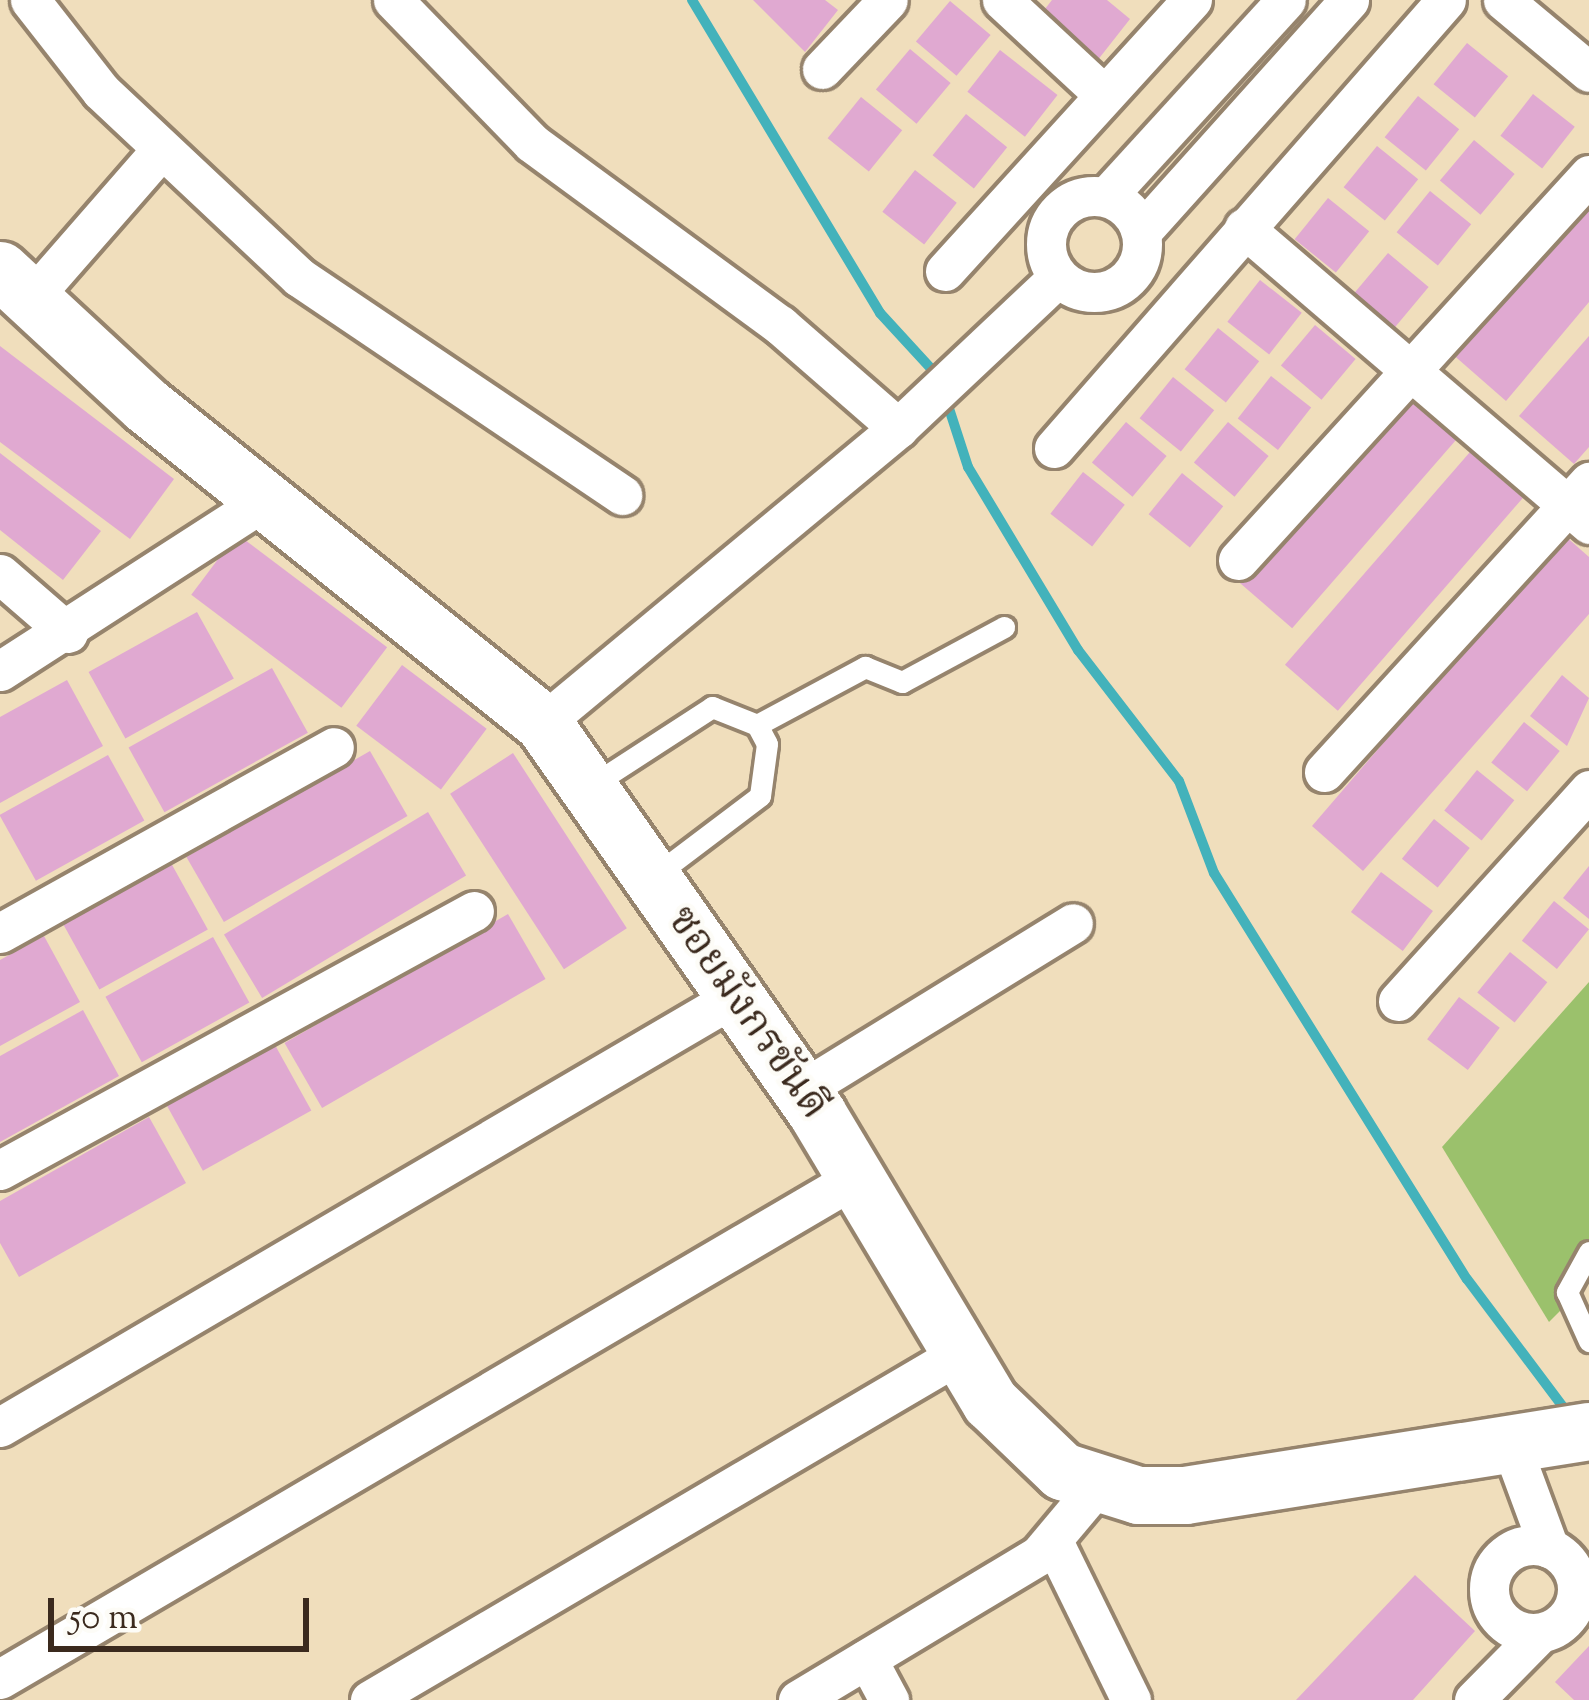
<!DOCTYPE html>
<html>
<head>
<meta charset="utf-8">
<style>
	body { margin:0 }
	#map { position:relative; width:1589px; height:1700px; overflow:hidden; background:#f0debc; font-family:"Sorts Mill Goudy","Noto Serif Thai",serif }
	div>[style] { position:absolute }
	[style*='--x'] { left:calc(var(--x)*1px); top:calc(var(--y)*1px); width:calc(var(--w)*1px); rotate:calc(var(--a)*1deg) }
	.green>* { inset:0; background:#9bc16c }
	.stream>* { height:10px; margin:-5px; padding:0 5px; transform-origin:5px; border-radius:5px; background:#43b2bb }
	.building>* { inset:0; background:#e0a9d1; transform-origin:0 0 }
	.roads { filter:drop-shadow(3px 0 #96846d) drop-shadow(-3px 0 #96846d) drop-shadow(0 3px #96846d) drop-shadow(0 -3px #96846d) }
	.lane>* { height:21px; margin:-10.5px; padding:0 10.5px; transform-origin:10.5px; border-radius:10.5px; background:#fff }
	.street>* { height:39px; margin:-19.5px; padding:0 19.5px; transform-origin:19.5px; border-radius:19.5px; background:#fff }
	.street>.ring { margin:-19.5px; padding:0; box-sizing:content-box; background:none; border:39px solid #fff; border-radius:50% }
	.secondary>* { height:57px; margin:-28.5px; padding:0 28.5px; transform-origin:28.5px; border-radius:28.5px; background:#fff }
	span { translate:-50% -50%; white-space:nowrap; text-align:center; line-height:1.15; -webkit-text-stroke:9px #fdfcf7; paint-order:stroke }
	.street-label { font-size:42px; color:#3b2a1e }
	.scale { position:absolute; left:48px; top:1598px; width:261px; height:54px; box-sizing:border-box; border:6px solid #3b2a1e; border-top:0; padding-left:15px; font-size:36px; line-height:42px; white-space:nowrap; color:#3b2a1e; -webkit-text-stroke:9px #fdfcf7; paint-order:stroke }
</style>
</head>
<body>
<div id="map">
	<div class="green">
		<div style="clip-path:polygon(1589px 982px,1589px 1282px,1549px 1322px,1442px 1147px)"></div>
	</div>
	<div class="stream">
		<div style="--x:692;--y:0;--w:365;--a:59"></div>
		<div style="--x:880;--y:313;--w:86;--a:47.4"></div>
		<div style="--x:944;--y:393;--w:78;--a:72"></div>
		<div style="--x:968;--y:467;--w:214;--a:59"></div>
		<div style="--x:1078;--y:650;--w:165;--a:52.4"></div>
		<div style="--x:1179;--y:781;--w:98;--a:69.2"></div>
		<div style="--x:1214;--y:873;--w:478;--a:58.1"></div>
		<div style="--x:1467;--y:1279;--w:171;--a:53.1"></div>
	</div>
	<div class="building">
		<div style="clip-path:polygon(753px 0,825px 0,838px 10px,805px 52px)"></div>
		<div style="clip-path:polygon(1052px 0,1107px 0,1130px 19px,1097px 61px,1041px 14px)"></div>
		<div style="left:950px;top:1px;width:53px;height:53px;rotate:40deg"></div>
		<div style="left:1467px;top:43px;width:53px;height:53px;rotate:39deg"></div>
		<div style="left:910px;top:49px;width:53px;height:53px;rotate:40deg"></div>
		<div style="left:1000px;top:50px;width:73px;height:53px;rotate:38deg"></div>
		<div style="left:1533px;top:94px;width:53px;height:53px;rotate:38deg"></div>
		<div style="left:1418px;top:96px;width:53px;height:53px;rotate:39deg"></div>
		<div style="left:861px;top:97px;width:53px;height:53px;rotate:39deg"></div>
		<div style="left:966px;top:114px;width:53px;height:53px;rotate:39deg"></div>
		<div style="left:1474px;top:140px;width:53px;height:53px;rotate:40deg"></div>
		<div style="left:1377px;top:146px;width:53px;height:53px;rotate:39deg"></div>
		<div style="left:915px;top:170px;width:53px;height:53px;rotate:38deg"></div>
		<div style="left:1430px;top:191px;width:53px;height:53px;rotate:39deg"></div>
		<div style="clip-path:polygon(1589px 195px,1589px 302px,1506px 401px,1450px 352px)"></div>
		<div style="left:1328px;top:198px;width:53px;height:53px;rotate:39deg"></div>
		<div style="left:1388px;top:253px;width:53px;height:53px;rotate:40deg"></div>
		<div style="left:1260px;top:280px;width:53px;height:53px;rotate:38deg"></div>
		<div style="left:1315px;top:325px;width:53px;height:53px;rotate:40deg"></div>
		<div style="left:1218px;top:328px;width:53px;height:53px;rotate:39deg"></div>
		<div style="clip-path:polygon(1589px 336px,1589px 447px,1574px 464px,1519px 416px)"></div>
		<div style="clip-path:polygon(0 346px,174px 479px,130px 539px,0 442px)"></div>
		<div style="left:1271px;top:376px;width:51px;height:54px;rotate:38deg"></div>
		<div style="left:1173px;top:377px;width:53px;height:53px;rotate:39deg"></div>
		<div style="left:1404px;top:393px;width:70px;height:251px;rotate:41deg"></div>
		<div style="left:1126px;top:422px;width:53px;height:53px;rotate:40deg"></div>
		<div style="left:1228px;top:422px;width:53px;height:53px;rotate:40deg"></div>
		<div style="left:1470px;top:452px;width:70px;height:282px;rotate:41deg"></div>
		<div style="clip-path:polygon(0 453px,101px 531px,63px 580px,0 530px)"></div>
		<div style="left:1083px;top:472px;width:53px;height:53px;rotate:38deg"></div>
		<div style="left:1182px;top:473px;width:53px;height:53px;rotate:39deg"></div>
		<div style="left:237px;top:534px;width:188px;height:76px;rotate:37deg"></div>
		<div style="clip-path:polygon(1563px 534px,1589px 557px,1589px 614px,1363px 871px,1312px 826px)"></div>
		<div style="left:197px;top:612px;width:76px;height:124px;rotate:61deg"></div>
		<div style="left:402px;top:665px;width:106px;height:76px;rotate:37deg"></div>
		<div style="left:272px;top:668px;width:74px;height:164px;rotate:61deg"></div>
		<div style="clip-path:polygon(1562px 675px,1589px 698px,1567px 746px,1530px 716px)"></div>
		<div style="clip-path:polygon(67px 680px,103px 746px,0 803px,0 717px)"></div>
		<div style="left:1524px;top:722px;width:46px;height:52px;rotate:39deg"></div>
		<div style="left:370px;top:751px;width:75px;height:212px;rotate:60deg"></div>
		<div style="left:513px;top:753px;width:209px;height:75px;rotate:57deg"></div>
		<div style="left:108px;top:755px;width:75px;height:124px;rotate:61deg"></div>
		<div style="left:1477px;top:770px;width:48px;height:52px;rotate:39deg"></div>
		<div style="left:428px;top:812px;width:74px;height:238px;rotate:59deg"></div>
		<div style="left:1434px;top:819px;width:46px;height:51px;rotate:39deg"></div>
		<div style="left:171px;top:863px;width:76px;height:124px;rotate:61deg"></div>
		<div style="clip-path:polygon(1589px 866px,1589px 919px,1563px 898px)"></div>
		<div style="left:1381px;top:872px;width:65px;height:50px;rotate:37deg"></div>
		<div style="left:1554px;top:901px;width:45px;height:51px;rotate:39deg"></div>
		<div style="left:508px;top:914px;width:75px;height:258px;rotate:60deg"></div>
		<div style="clip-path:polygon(44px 936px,80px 1002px,0 1046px,0 960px)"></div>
		<div style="left:213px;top:937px;width:75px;height:123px;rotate:61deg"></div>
		<div style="left:1510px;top:952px;width:48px;height:52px;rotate:39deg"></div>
		<div style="left:1459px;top:997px;width:51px;height:53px;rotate:37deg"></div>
		<div style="clip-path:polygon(83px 1010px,119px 1076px,0 1142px,0 1056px)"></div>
		<div style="left:275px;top:1045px;width:75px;height:124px;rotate:61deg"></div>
		<div style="clip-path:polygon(149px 1117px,186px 1183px,19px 1277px,0 1243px,0 1201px)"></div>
		<div style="clip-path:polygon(1415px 1575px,1475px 1631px,1413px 1700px,1296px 1700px)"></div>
		<div style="clip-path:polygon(1589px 1646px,1589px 1700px,1574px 1700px,1555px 1682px)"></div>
	</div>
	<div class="roads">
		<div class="lane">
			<div style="--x:757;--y:725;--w:123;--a:-28.2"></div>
			<div style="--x:865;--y:667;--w:40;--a:22"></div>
			<div style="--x:902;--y:682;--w:116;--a:-28.3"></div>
			<div style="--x:589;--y:787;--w:147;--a:-33"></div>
			<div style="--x:712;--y:707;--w:48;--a:21.8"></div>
			<div style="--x:757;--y:725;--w:21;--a:62"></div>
			<div style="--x:767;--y:744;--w:52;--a:97.7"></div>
			<div style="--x:760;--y:796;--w:134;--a:142.9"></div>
			<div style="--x:1589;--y:1252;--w:46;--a:118.8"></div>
			<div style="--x:1567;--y:1292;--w:54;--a:65.8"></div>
		</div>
		<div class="street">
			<div style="--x:30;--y:0;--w:115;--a:52"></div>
			<div style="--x:101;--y:91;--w:272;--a:43.2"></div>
			<div style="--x:299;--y:277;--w:390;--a:34"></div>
			<div style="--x:393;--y:0;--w:199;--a:45.8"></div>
			<div style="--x:532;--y:143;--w:308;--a:36.3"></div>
			<div style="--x:780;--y:325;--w:157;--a:41.1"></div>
			<div style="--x:1002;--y:0;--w:138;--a:42.9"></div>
			<div style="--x:1503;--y:0;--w:112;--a:39.9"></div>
			<div style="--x:822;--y:69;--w:95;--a:-46.3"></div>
			<div class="ring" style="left:1046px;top:196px;width:57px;height:57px"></div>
			<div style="--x:1107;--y:196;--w:265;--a:-47.6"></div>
			<div style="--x:1244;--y:228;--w:455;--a:40.6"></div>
			<div style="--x:1142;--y:231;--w:310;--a:-48.1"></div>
			<div style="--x:945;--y:271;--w:367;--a:-47.7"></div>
			<div style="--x:30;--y:300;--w:198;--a:-48.9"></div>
			<div style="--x:1054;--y:448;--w:595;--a:-48.81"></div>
			<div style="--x:1238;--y:560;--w:521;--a:-47.64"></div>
			<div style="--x:0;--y:574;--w:90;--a:40.9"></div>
			<div style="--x:0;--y:671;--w:318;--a:-32.8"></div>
			<div style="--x:543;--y:723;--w:462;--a:-39.7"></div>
			<div style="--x:898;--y:428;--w:220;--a:-43.3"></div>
			<div style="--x:1324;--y:772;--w:393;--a:-47.6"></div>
			<div style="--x:0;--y:933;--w:382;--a:-29.1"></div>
			<div style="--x:1398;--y:1001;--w:285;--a:-47.8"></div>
			<div style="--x:802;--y:1090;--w:318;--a:-31.6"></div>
			<div style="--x:0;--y:1170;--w:540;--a:-28.65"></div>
			<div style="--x:0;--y:1427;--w:853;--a:-30.35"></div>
			<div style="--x:1511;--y:1445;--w:110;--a:69.7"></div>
			<div style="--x:1054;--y:1543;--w:175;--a:63.9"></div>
			<div class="ring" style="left:1489px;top:1545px;width:49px;height:49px"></div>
			<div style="--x:867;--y:1659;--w:47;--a:61.8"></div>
			<div style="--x:0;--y:1679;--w:991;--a:-30.37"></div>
			<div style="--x:370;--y:1700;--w:683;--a:-30.43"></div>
			<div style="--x:798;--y:1700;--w:281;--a:-31"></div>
			<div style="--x:1039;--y:1555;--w:90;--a:-50"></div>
			<div style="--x:1474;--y:1700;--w:94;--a:-45.4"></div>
		</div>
		<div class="secondary">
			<div style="--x:0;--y:270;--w:200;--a:42.8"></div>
			<div style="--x:147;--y:406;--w:507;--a:38.68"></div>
			<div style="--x:543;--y:723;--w:477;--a:54.9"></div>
			<div style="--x:817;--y:1113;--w:337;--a:59.1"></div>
			<div style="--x:990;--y:1402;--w:100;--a:43.8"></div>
			<div style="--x:1062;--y:1471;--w:80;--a:17.5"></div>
			<div style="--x:1138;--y:1495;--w:47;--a:0"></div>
			<div style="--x:1185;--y:1495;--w:409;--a:-9"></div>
		</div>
	</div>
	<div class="street-label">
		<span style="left:746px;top:1014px;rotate:55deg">ซอยมังกรขันดี</span>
	</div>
	<div class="scale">50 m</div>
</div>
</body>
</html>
